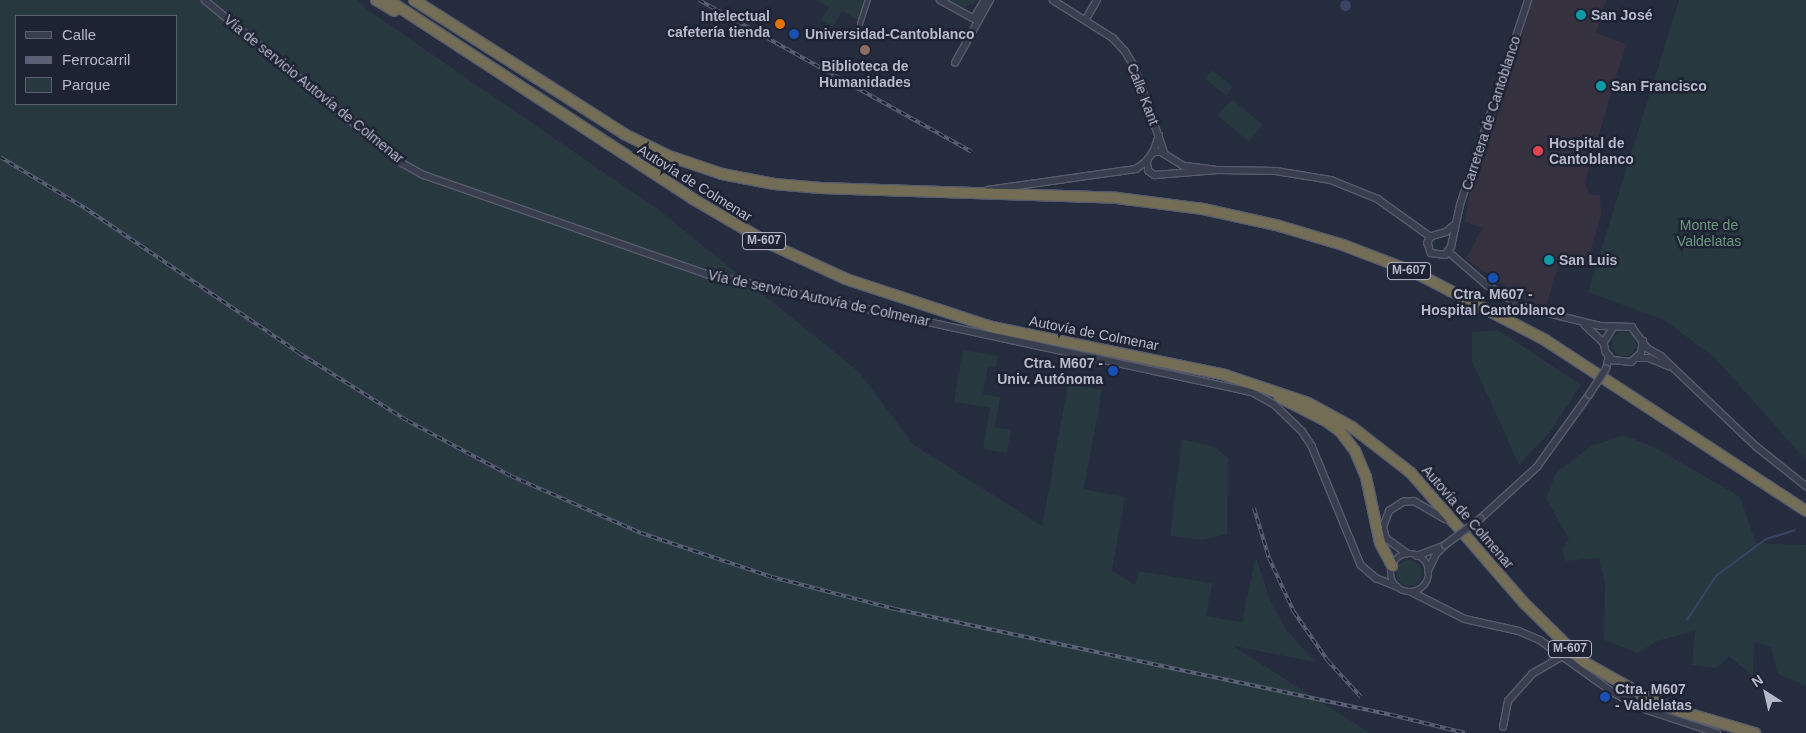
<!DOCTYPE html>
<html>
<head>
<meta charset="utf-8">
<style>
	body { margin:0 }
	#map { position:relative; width:1806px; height:733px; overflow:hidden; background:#252c3e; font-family:Helvetica,sans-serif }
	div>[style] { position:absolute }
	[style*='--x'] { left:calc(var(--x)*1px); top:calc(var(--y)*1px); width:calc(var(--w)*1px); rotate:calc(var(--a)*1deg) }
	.medical>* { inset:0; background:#35313f }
	.green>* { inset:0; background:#27383f; transform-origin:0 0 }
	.round { border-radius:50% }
	.water>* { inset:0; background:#394465 }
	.stream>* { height:2px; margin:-1px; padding:0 1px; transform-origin:1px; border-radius:1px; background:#394465 }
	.roads { filter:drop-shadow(1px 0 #575c6c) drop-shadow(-1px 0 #575c6c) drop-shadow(0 1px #575c6c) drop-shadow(0 -1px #575c6c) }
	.pedestrian>* { height:4px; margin:-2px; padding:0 2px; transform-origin:2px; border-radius:2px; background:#393e4e }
	.minor>* { height:5.5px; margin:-2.75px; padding:0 2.75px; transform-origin:2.75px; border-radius:2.75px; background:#393e4e }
	.minor>.ring { margin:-2.75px; padding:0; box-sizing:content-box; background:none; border:5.5px solid #393e4e; border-radius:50% }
	.motorway>* { height:10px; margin:-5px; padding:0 5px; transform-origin:5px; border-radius:5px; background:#746d56 }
	.rail>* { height:4px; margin-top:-2px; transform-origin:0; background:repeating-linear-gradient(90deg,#1e2333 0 5.5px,#5b6175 0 11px); box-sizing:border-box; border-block:1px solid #5b6175 }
	.bridges { filter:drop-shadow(1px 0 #575c6c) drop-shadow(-1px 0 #575c6c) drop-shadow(0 1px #575c6c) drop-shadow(0 -1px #575c6c) }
	.minor-bridge>* { height:5.5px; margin:-2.75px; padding:0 2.75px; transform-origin:2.75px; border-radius:2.75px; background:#393e4e }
	.dots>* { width:14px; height:14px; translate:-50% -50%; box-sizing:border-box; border:2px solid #1e2333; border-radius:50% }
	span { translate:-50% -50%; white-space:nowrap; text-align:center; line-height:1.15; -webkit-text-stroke:5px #1e2333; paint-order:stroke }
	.shield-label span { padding:1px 4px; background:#1e2333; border:1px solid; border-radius:4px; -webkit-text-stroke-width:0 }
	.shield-label { font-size:12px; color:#b5b9c9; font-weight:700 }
	.poi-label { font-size:14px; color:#b5b9c9; font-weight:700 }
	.left { translate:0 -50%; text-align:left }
	.right { translate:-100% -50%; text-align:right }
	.street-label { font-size:14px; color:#b5b9c9 }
	.park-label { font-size:14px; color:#6c9a7e }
	.legend { position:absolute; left:15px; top:15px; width:162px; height:90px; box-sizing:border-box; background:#1e2333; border:1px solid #5a5f6f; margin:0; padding:6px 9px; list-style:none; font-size:15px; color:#b5b9c9 }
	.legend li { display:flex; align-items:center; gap:10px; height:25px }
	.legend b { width:25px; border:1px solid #5a5f6f }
	.north { position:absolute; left:1741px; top:668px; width:50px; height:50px; -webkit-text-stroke:4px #1e2333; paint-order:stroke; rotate:325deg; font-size:14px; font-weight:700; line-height:20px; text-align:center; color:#b5b9c9 }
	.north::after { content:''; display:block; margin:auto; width:18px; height:22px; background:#b5b9c9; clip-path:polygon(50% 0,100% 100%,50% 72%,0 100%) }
</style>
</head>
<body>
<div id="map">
	<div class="medical">
		<div style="clip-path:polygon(1532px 0,1606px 0,1596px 33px,1626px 44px,1585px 181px,1589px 195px,1600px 195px,1601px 213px,1592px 248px,1585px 267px,1560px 260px,1546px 306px,1543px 306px,1526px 300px,1466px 259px,1482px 228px,1465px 222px,1472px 177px,1495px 124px)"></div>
	</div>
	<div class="green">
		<div style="clip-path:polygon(evenodd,0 0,358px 0,369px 11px,660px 211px,859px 372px,914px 445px,1042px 526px,1068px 384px,1102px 390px,1084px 489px,1125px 497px,1112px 570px,1135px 585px,1138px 571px,1212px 583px,1206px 616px,1242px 622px,1256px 557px,1270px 600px,1286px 629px,1315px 662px,1233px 646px,1370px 733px,0 733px,0 0,16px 16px,176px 16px,176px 104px,16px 104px,16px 16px)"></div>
		<div style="clip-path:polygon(816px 0,870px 0,858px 20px,842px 11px,833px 27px,821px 20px,829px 7px)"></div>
		<div style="clip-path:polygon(949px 0,978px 0,964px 8px)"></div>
		<div style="clip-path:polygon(1679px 0,1806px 0,1806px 460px,1714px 357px,1664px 320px,1588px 292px)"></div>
		<div style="left:1212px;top:70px;width:27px;height:11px;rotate:39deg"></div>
		<div style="left:1232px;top:99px;width:40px;height:22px;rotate:40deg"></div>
		<div style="clip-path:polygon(1498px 330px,1581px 385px,1547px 436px,1519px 465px,1472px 361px,1472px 332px)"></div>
		<div class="round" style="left:1612px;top:332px;width:24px;height:24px"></div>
		<div style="clip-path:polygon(963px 350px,998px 356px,996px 367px,988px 366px,983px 394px,1000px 397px,995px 427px,1011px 430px,1007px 453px,983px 449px,990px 408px,954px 402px)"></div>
		<div style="clip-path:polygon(1624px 435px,1658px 449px,1740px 497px,1756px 543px,1806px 545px,1806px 686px,1778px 674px,1771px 647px,1754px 642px,1753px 676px,1729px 656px,1717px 668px,1692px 665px,1695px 631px,1657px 641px,1638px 653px,1604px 640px,1605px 584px,1599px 558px,1565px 561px,1562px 548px,1569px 539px,1546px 498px,1556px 473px,1591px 446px)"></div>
		<div style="clip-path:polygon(1182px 439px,1215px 447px,1228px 458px,1227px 534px,1203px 540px,1170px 536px)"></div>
		<div class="round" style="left:1396px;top:560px;width:26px;height:26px"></div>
	</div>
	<div class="water">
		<div class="round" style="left:1339.5px;top:-0.5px;width:11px;height:11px"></div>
	</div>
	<div class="stream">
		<div style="--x:1687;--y:620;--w:53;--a:-56.6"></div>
		<div style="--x:1716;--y:576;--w:62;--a:-36.5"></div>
		<div style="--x:1766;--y:539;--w:30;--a:-17"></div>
	</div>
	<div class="roads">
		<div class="pedestrian">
			<div style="--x:860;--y:24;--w:25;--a:-72"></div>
		</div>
		<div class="minor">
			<div style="--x:205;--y:0;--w:256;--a:39.6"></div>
			<div style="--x:402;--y:163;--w:25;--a:29"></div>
			<div style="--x:424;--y:175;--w:299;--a:19.3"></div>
			<div style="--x:706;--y:274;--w:559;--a:12.2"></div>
			<div style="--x:1252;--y:392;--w:25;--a:29"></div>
			<div style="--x:1274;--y:404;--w:39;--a:44"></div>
			<div style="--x:1302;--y:431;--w:18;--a:56"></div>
			<div style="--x:1312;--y:446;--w:129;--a:67.6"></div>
			<div style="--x:1361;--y:565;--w:20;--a:41"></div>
			<div style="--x:1376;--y:578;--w:22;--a:22"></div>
			<div style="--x:940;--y:0;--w:43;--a:28.9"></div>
			<div style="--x:1053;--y:0;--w:71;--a:32.3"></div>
			<div style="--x:1113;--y:38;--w:18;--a:47"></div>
			<div style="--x:1125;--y:51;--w:19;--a:58"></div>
			<div style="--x:1135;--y:67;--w:92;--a:71"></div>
			<div style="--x:974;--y:18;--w:21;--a:-59"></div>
			<div style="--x:1086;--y:19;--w:22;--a:-60"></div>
			<div style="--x:955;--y:63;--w:72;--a:-60.9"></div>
			<div style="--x:1153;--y:153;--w:18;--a:-71"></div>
			<div style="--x:1214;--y:170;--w:31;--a:-173"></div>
			<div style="--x:1183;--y:166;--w:26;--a:-148"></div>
			<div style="--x:1161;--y:152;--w:8;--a:173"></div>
			<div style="--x:1153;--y:153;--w:10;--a:127"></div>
			<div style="--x:1147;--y:161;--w:10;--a:79"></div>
			<div style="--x:1149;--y:171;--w:7;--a:34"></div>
			<div style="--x:1155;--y:175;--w:63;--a:-4.5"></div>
			<div style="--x:1218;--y:170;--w:58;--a:1"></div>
			<div style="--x:1276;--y:171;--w:56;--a:9.3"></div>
			<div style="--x:1331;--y:180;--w:51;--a:22"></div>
			<div style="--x:1378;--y:199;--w:65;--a:35.6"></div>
			<div style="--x:988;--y:190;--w:149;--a:-8.1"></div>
			<div style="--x:1136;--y:169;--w:14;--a:-36"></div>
			<div style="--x:1454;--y:226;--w:9;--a:139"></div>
			<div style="--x:1447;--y:232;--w:17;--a:163"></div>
			<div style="--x:1431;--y:237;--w:7;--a:117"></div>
			<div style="--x:1428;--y:243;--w:10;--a:73"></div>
			<div style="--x:1431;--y:253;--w:14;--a:8"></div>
			<div style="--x:1445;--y:255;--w:10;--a:-53"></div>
			<div style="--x:1451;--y:247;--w:43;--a:-77.9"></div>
			<div style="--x:1460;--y:205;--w:216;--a:-71.6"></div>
			<div style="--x:1449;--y:252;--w:50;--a:41"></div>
			<div style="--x:1487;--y:285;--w:42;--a:31.4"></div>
			<div style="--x:1523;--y:307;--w:80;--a:13.7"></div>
			<div style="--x:1601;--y:326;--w:31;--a:2"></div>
			<div style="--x:1632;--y:327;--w:26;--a:54"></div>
			<div style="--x:1647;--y:348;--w:16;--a:30"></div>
			<div style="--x:1661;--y:356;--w:132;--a:43.5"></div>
			<div style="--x:1757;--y:447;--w:63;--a:38.5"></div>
			<div style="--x:1585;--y:325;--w:26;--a:43"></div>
			<div style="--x:1614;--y:327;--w:19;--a:122"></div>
			<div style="--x:1604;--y:343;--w:9;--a:77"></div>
			<div style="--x:1606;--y:352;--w:11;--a:49"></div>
			<div style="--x:1613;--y:360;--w:18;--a:6"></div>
			<div style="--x:1631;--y:362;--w:13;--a:-42"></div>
			<div style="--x:1641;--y:353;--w:12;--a:-81"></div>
			<div style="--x:1637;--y:358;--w:12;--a:0"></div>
			<div style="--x:1649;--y:358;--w:22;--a:22"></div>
			<div style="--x:1606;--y:369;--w:13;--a:-77"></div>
			<div style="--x:1480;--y:519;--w:77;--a:-42.4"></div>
			<div style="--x:1537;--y:467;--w:89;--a:-54.2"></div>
			<div style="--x:1407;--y:554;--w:26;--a:-144"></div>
			<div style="--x:1386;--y:539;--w:12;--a:-104"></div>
			<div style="--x:1383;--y:527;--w:17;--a:-69"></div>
			<div style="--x:1389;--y:511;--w:17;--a:-33"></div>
			<div style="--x:1403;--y:502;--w:11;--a:-5"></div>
			<div style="--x:1414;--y:501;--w:36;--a:30"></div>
			<div class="ring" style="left:1391px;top:554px;width:32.5px;height:32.5px"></div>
			<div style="--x:1417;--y:556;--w:28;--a:-21"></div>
			<div style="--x:1428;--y:571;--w:19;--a:-65"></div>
			<div style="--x:1436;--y:554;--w:13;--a:-45"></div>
			<div style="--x:1412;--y:592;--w:59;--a:27"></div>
			<div style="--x:1465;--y:619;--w:55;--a:12.5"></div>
			<div style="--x:1519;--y:631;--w:23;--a:23"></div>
			<div style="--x:1540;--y:640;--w:91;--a:35.6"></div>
			<div style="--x:1614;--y:693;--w:37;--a:27"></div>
			<div style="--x:1647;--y:710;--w:74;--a:18.2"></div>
			<div style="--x:1503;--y:727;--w:26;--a:-79"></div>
			<div style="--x:1508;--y:701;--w:36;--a:-48"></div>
			<div style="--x:1532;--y:674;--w:34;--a:-30"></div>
		</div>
		<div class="motorway">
			<div style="--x:376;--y:0;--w:21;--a:31"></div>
			<div style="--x:388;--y:0;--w:364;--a:33.1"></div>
			<div style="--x:693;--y:199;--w:89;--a:30.3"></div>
			<div style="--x:770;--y:244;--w:84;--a:24.7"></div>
			<div style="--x:846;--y:279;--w:154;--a:18.2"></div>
			<div style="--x:992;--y:327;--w:238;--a:11.6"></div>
			<div style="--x:1225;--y:375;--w:88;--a:18.6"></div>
			<div style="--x:1308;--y:403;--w:50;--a:28.6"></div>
			<div style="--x:1352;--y:427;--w:75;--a:37.9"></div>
			<div style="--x:1411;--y:473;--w:171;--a:49"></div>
			<div style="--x:1523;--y:602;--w:86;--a:44.5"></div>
			<div style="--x:1584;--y:662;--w:76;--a:29.3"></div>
			<div style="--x:1650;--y:699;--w:35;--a:22"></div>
			<div style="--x:1683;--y:712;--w:75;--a:16.3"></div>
			<div style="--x:414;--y:0;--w:249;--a:32.5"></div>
			<div style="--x:624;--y:134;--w:50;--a:26.1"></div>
			<div style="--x:669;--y:156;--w:56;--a:18.8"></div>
			<div style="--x:722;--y:174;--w:53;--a:10.9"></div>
			<div style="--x:774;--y:184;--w:47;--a:4.9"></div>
			<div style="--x:821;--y:188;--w:296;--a:1.9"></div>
			<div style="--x:1117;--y:198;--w:87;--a:7.3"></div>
			<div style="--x:1203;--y:209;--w:75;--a:12.4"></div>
			<div style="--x:1276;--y:225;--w:70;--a:16.6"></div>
			<div style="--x:1343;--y:245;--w:78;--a:21"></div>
			<div style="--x:1416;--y:273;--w:145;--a:27.4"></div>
			<div style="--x:1545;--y:340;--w:312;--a:33.2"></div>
			<div style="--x:1279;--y:397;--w:53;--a:27.1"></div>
			<div style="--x:1326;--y:421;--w:17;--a:36"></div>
			<div style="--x:1340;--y:431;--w:25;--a:53"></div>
			<div style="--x:1355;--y:451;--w:28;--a:67"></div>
			<div style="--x:1366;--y:477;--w:67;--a:78"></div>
			<div style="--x:1380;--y:543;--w:26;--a:62"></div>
		</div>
	</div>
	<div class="rail">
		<div style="--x:699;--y:0;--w:312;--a:29.1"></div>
		<div style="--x:0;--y:157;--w:99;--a:31"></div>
		<div style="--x:85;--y:208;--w:258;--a:34.1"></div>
		<div style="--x:299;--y:353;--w:128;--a:32"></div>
		<div style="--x:408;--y:421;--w:117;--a:28.1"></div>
		<div style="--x:511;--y:476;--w:142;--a:23.7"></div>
		<div style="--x:641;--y:533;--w:138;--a:18.6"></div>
		<div style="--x:772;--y:577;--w:127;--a:14.6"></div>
		<div style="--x:895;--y:609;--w:508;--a:12.04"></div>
		<div style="--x:1392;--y:715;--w:75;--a:13.9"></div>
		<div style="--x:1254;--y:508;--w:52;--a:73.3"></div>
		<div style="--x:1269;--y:558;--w:60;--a:65.2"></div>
		<div style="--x:1294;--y:612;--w:60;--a:55.2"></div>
		<div style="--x:1328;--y:661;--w:49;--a:47.5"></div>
	</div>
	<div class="bridges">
		<div class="minor-bridge">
			<div style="--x:1589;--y:395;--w:31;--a:-57"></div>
			<div style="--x:1445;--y:545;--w:44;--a:-36.6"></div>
		</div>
	</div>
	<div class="dots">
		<div style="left:1581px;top:15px;background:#0f9aa8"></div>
		<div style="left:780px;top:24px;background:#e8710a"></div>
		<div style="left:794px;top:34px;background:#1a4fb4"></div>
		<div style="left:865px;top:50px;background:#8d6e63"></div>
		<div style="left:1601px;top:86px;background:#0f9aa8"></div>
		<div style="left:1538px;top:151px;background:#e0444e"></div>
		<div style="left:1549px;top:260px;background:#0f9aa8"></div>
		<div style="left:1493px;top:278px;background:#1a4fb4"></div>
		<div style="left:1113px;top:371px;background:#1a4fb4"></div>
		<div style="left:1605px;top:697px;background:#1a4fb4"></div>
	</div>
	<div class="shield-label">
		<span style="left:764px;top:241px">M-607</span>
		<span style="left:1409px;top:271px">M-607</span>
		<span style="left:1570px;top:649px">M-607</span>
	</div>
	<div class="poi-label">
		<span class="left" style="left:1591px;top:15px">San José</span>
		<span class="right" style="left:770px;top:24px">Intelectual<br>cafetería tienda</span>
		<span class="left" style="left:805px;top:34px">Universidad-Cantoblanco</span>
		<span style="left:865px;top:74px">Biblioteca de<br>Humanidades</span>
		<span class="left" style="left:1611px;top:86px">San Francisco</span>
		<span class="left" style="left:1549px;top:151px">Hospital de<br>Cantoblanco</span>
		<span class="left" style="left:1559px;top:260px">San Luis</span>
		<span style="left:1493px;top:302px">Ctra. M607 -<br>Hospital Cantoblanco</span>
		<span class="right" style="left:1103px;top:371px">Ctra. M607 -<br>Univ. Autónoma</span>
		<span class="left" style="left:1615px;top:697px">Ctra. M607<br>- Valdelatas</span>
	</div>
	<div class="street-label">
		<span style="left:314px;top:89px;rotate:39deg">Vía de servicio Autovía de Colmenar</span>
		<span style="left:1143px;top:94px;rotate:69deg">Calle Kant</span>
		<span style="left:1491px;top:113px;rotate:-72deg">Carretera de Cantoblanco</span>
		<span style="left:695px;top:183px;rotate:32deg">Autovía de Colmenar</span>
		<span style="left:819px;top:298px;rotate:12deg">Vía de servicio Autovía de Colmenar</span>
		<span style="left:1094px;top:333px;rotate:11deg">Autovía de Colmenar</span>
		<span style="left:1468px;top:517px;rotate:49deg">Autovía de Colmenar</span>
	</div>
	<div class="park-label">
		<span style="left:1709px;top:233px">Monte de<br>Valdelatas</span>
	</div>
	<ul class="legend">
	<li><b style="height:6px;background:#393e4e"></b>Calle</li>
	<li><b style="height:6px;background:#5b6175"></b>Ferrocarril</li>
	<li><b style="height:14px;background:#27383f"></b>Parque</li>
	</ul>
	<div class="north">N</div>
</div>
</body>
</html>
